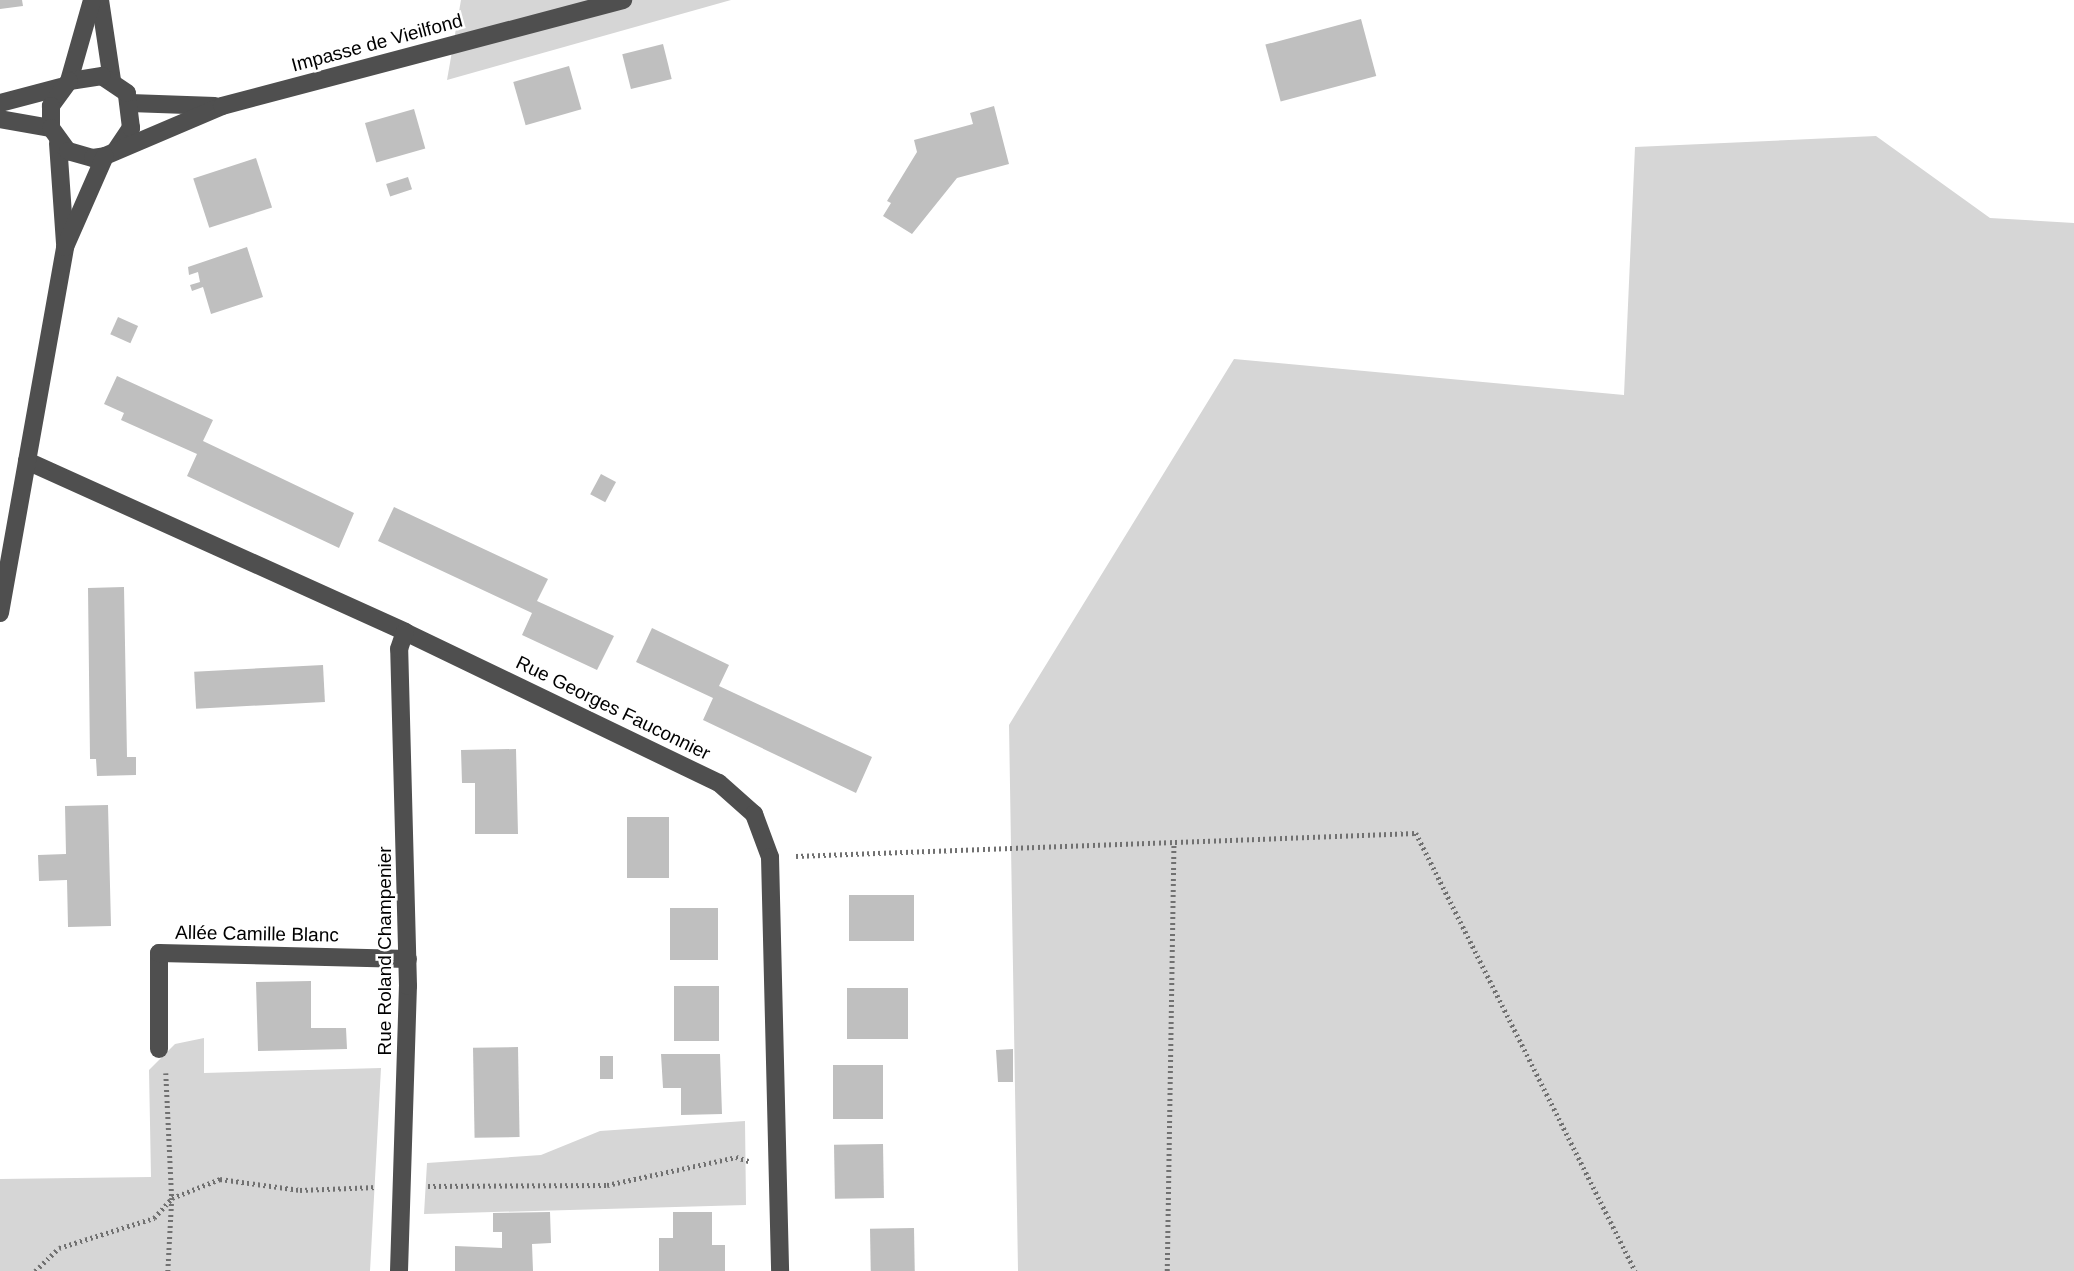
<!DOCTYPE html>
<html>
<head>
<meta charset="utf-8">
<style>
	body { margin:0 }
	#map { position:relative; width:2074px; height:1271px; overflow:hidden; background:#fff; font-family:Helvetica,sans-serif }
	div>[style] { position:absolute }
	[style*='--x'] { left:calc(var(--x)*1px); top:calc(var(--y)*1px); width:calc(var(--w)*1px); rotate:calc(var(--a)*1deg) }
	.green>* { inset:0; background:#d6d6d6 }
	.building>* { inset:0; background:#bfbfbf; transform-origin:0 0 }
	.path>* { height:4.5px; margin-top:-2.25px; transform-origin:0; background:repeating-linear-gradient(90deg,#717171 0 2px,transparent 0 5.5px) }
	.minor>* { height:18px; margin:-9px; padding:0 9px; transform-origin:9px; border-radius:9px; background:#4f4f4f }
	span { translate:-50% -50%; white-space:nowrap; text-align:center; line-height:1.15; -webkit-text-stroke:5px #fff; paint-order:stroke }
	.street-label { font-size:19px; color:#000 }
</style>
</head>
<body>
<div id="map">
	<div class="green">
		<div style="clip-path:polygon(461px 0,731px 0,447px 80px)"></div>
		<div style="clip-path:polygon(1876px 136px,1990px 218px,2074px 223px,2074px 1271px,1018px 1271px,1009px 725px,1234px 359px,1624px 395px,1635px 147px)"></div>
		<div style="clip-path:polygon(204px 1038px,204px 1073px,381px 1068px,370px 1271px,0 1271px,0 1179px,151px 1177px,149px 1070px,175px 1044px)"></div>
		<div style="clip-path:polygon(745px 1121px,746px 1205px,424px 1214px,427px 1163px,541px 1155px,600px 1131px)"></div>
	</div>
	<div class="building">
		<div style="clip-path:polygon(0 0,22px 0,23px 6px,0 9px)"></div>
		<div style="left:1361px;top:19px;width:59px;height:99px;rotate:75deg"></div>
		<div style="left:663px;top:44px;width:36px;height:42px;rotate:76deg"></div>
		<div style="left:569px;top:66px;width:45px;height:58px;rotate:74deg"></div>
		<div style="clip-path:polygon(994px 106px,1009px 164px,957px 178px,912px 234px,883px 216px,891px 203px,887px 201px,917px 152px,914px 140px,973px 124px,970px 113px)"></div>
		<div style="left:414px;top:109px;width:41px;height:51px;rotate:74deg"></div>
		<div style="left:256px;top:158px;width:52px;height:66px;rotate:72deg"></div>
		<div style="left:408px;top:177px;width:13px;height:23px;rotate:72deg"></div>
		<div style="clip-path:polygon(247px 247px,263px 297px,211px 314px,203px 287px,192px 291px,190px 285px,200px 282px,198px 272px,189px 275px,188px 267px)"></div>
		<div style="left:118px;top:317px;width:22px;height:19px;rotate:24deg"></div>
		<div style="clip-path:polygon(117px 376px,213px 420px,203px 441px,354px 513px,339px 548px,187px 476px,197px 454px,121px 420px,124px 413px,104px 404px)"></div>
		<div style="left:601px;top:474px;width:17px;height:23px;rotate:28deg"></div>
		<div style="clip-path:polygon(394px 507px,548px 579px,537px 601px,614px 636px,597px 670px,522px 635px,532px 613px,378px 541px)"></div>
		<div style="clip-path:polygon(124px 587px,127px 757px,136px 757px,136px 775px,97px 776px,96px 759px,90px 759px,88px 588px)"></div>
		<div style="clip-path:polygon(652px 628px,729px 665px,719px 686px,872px 757px,856px 793px,703px 720px,713px 698px,636px 662px)"></div>
		<div style="left:323px;top:665px;width:37px;height:129px;rotate:87deg"></div>
		<div style="clip-path:polygon(516px 749px,518px 834px,475px 834px,475px 783px,462px 783px,461px 750px)"></div>
		<div style="clip-path:polygon(108px 805px,111px 926px,68px 927px,67px 880px,39px 881px,38px 855px,66px 854px,65px 806px)"></div>
		<div style="left:669px;top:817px;width:61px;height:42px;rotate:90deg"></div>
		<div style="left:914px;top:895px;width:46px;height:65px;rotate:90deg"></div>
		<div style="left:718px;top:908px;width:52px;height:48px;rotate:90deg"></div>
		<div style="clip-path:polygon(311px 981px,311px 1028px,346px 1028px,347px 1049px,258px 1051px,256px 982px)"></div>
		<div style="left:674px;top:986px;width:45px;height:55px"></div>
		<div style="left:847px;top:988px;width:61px;height:51px"></div>
		<div style="left:518px;top:1047px;width:90px;height:45px;rotate:89deg"></div>
		<div style="clip-path:polygon(1013px 1049px,1013px 1082px,998px 1082px,996px 1050px)"></div>
		<div style="clip-path:polygon(661px 1054px,720px 1054px,722px 1114px,681px 1115px,681px 1088px,663px 1088px)"></div>
		<div style="left:613px;top:1056px;width:23px;height:13px;rotate:90deg"></div>
		<div style="left:833px;top:1065px;width:50px;height:54px"></div>
		<div style="left:883px;top:1144px;width:54px;height:49px;rotate:89deg"></div>
		<div style="clip-path:polygon(550px 1212px,551px 1243px,532px 1244px,533px 1271px,455px 1271px,455px 1246px,502px 1248px,502px 1232px,493px 1232px,493px 1213px)"></div>
		<div style="clip-path:polygon(673px 1212px,712px 1212px,712px 1245px,725px 1245px,725px 1271px,659px 1271px,659px 1238px,673px 1238px)"></div>
		<div style="left:914px;top:1228px;width:43px;height:44px;rotate:89deg"></div>
	</div>
	<div class="path">
		<div style="--x:796;--y:856;--w:620;--a:-2.12"></div>
		<div style="--x:1416;--y:833;--w:490;--a:63.4"></div>
		<div style="--x:166;--y:1073;--w:125;--a:87.3"></div>
		<div style="--x:172;--y:1198;--w:73;--a:93.1"></div>
		<div style="--x:428;--y:1186;--w:179;--a:-0.3"></div>
		<div style="--x:607;--y:1185;--w:132;--a:-12.2"></div>
		<div style="--x:736;--y:1157;--w:16;--a:18"></div>
		<div style="--x:35;--y:1271;--w:33;--a:-44"></div>
		<div style="--x:59;--y:1248;--w:100;--a:-17.5"></div>
		<div style="--x:154;--y:1218;--w:27;--a:-48"></div>
		<div style="--x:172;--y:1198;--w:52;--a:-21.6"></div>
		<div style="--x:220;--y:1179;--w:81;--a:7.8"></div>
		<div style="--x:300;--y:1190;--w:77;--a:-2.2"></div>
		<div style="--x:1167;--y:1271;--w:429;--a:-89.1"></div>
	</div>
	<div class="minor">
		<div style="--x:100;--y:0;--w:81;--a:81.5"></div>
		<div style="--x:69;--y:81;--w:84;--a:-74.1"></div>
		<div style="--x:0;--y:103;--w:63;--a:-14.7"></div>
		<div style="--x:130;--y:103;--w:85;--a:2"></div>
		<div style="--x:0;--y:119;--w:52;--a:10"></div>
		<div style="--x:58;--y:143;--w:100;--a:86"></div>
		<div style="--x:116;--y:150;--w:27;--a:-56"></div>
		<div style="--x:131;--y:128;--w:35;--a:-97"></div>
		<div style="--x:127;--y:93;--w:30;--a:-146"></div>
		<div style="--x:102;--y:76;--w:33;--a:171"></div>
		<div style="--x:69;--y:81;--w:31;--a:126"></div>
		<div style="--x:51;--y:106;--w:22;--a:90"></div>
		<div style="--x:51;--y:128;--w:29;--a:54"></div>
		<div style="--x:68;--y:151;--w:26;--a:16"></div>
		<div style="--x:93;--y:158;--w:12;--a:-9"></div>
		<div style="--x:105;--y:156;--w:127;--a:-23.1"></div>
		<div style="--x:222;--y:106;--w:415;--a:-14.8"></div>
		<div style="--x:27;--y:461;--w:415;--a:24.3"></div>
		<div style="--x:405;--y:632;--w:348;--a:25.7"></div>
		<div style="--x:719;--y:783;--w:47;--a:41.5"></div>
		<div style="--x:754;--y:814;--w:46;--a:69.6"></div>
		<div style="--x:770;--y:857;--w:414;--a:88.6"></div>
		<div style="--x:0;--y:613;--w:372;--a:-79.9"></div>
		<div style="--x:65;--y:247;--w:99;--a:-66.3"></div>
		<div style="--x:159;--y:1049;--w:96;--a:-90"></div>
		<div style="--x:159;--y:953;--w:249;--a:1.4"></div>
		<div style="--x:399;--y:1271;--w:285;--a:-88.2"></div>
		<div style="--x:408;--y:986;--w:337;--a:-91.5"></div>
		<div style="--x:399;--y:649;--w:18;--a:-71"></div>
	</div>
	<div class="street-label">
		<span style="left:377px;top:43px;rotate:-15deg">Impasse de Vieilfond</span>
		<span style="left:613px;top:708px;rotate:26deg">Rue Georges Fauconnier</span>
		<span style="left:257px;top:934px;rotate:1deg">Allée Camille Blanc</span>
		<span style="left:385px;top:951px;rotate:-90deg">Rue Roland Champenier</span>
	</div>
</div>
</body>
</html>
